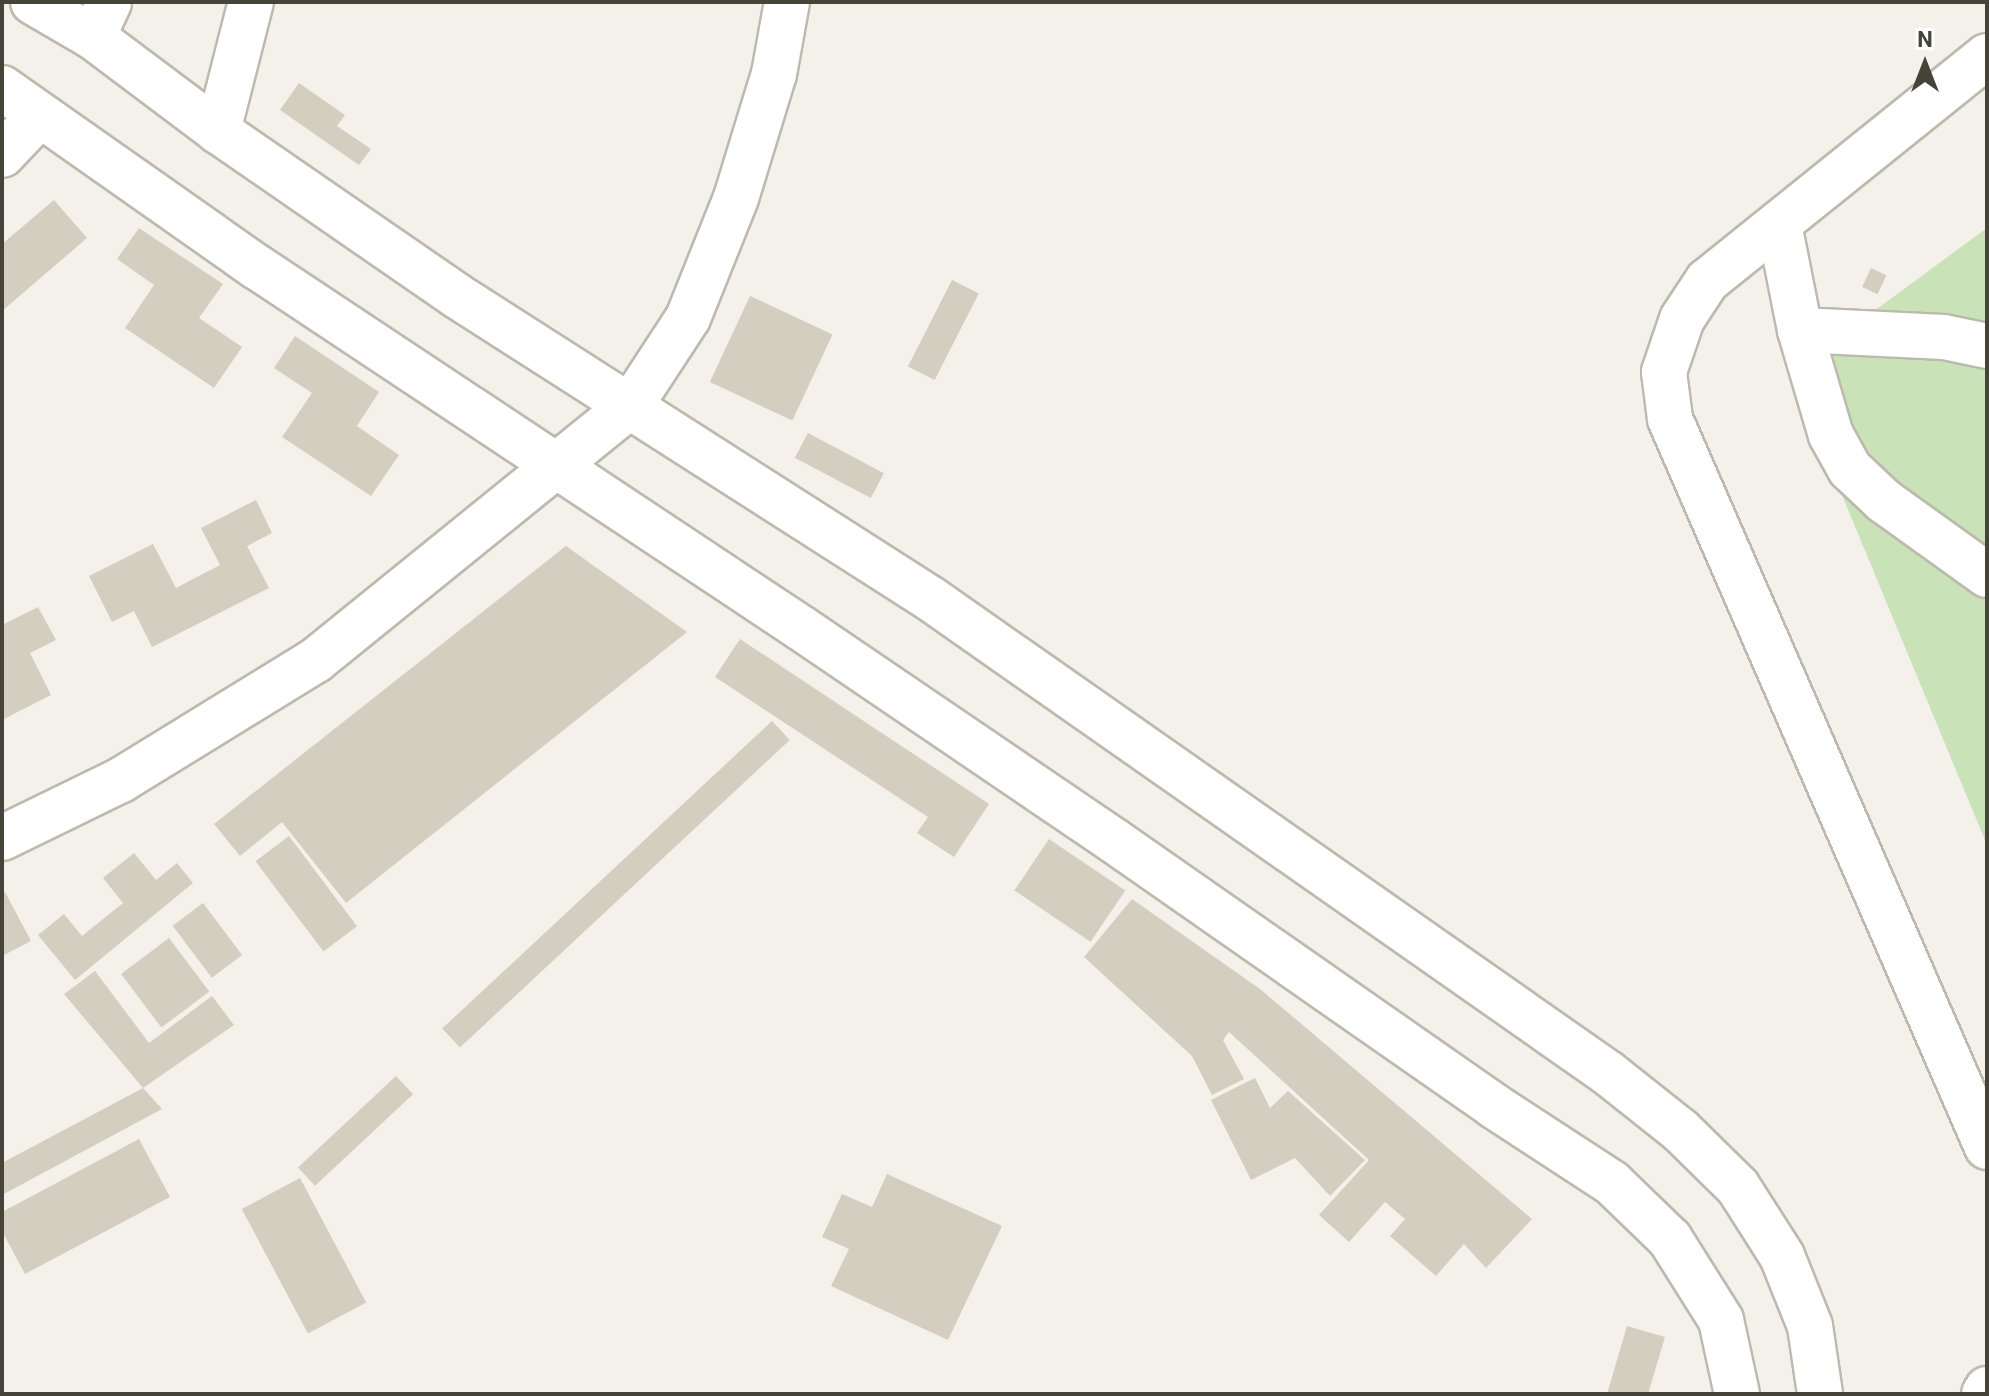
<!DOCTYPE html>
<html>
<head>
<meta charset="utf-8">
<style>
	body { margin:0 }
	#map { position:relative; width:1989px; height:1396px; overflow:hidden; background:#f3f1ea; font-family:Roboto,sans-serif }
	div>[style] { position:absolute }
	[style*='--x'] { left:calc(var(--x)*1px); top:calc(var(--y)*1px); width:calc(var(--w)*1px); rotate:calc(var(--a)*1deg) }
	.green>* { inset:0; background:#c9e2b8 }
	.building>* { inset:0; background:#d3cec0; transform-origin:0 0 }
	.roads { filter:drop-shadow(2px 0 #bdbaad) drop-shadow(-2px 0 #bdbaad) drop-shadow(0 2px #bdbaad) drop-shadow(0 -2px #bdbaad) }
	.minor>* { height:44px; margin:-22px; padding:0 22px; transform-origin:22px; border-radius:22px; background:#fff }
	span { translate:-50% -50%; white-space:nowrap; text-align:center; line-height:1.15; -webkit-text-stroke:6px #fff; paint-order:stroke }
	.frame { position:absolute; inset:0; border:4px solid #464339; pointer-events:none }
	.north { position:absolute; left:1885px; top:24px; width:80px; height:80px; -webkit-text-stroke:6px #fff; paint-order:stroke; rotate:0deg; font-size:22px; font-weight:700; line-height:32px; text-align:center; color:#464339 }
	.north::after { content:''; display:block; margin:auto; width:28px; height:36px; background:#464339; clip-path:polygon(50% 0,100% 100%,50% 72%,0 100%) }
</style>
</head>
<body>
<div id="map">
	<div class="green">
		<div style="clip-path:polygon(1987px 228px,1987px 845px,1791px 372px)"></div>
	</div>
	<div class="building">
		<div style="clip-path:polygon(299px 83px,345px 115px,337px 126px,371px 149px,359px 165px,280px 110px)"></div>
		<div style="clip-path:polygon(54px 200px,87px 238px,2px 311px,2px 244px)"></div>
		<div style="clip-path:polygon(139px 228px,223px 284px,199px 318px,242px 347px,214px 388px,125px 328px,154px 285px,117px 259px)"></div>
		<div style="left:1871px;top:268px;width:17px;height:21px;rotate:25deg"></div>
		<div style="left:952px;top:280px;width:30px;height:97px;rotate:27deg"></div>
		<div style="left:750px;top:296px;width:91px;height:95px;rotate:25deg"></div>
		<div style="clip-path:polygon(295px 336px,379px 392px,357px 426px,399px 455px,371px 496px,282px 437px,312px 393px,274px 368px)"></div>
		<div style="left:808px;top:433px;width:86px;height:28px;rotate:28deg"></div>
		<div style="clip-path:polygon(256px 500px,272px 533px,247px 546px,269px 588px,152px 647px,134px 611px,112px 622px,89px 576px,153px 544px,176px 588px,220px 565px,201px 528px)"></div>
		<div style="clip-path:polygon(566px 546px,687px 632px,346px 903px,282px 822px,240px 856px,214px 824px)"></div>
		<div style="clip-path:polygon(38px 607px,56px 640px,30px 653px,51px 695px,2px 720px,2px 625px)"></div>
		<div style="clip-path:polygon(740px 639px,989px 804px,954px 857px,917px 833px,928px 817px,715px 677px)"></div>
		<div style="left:772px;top:721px;width:26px;height:451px;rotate:47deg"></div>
		<div style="left:289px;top:836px;width:113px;height:42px;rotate:53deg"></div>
		<div style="left:1049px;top:839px;width:92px;height:62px;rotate:34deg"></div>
		<div style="clip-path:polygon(134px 853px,156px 880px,177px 863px,193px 883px,75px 980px,38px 935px,64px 914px,82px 936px,123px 903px,103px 878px)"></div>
		<div style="clip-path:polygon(5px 892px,31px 941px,2px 956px,2px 893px)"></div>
		<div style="clip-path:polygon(1132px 899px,1260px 989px,1532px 1219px,1486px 1268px,1464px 1244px,1436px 1276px,1390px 1236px,1405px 1219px,1385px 1202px,1349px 1242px,1319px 1215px,1369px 1160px,1229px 1032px,1223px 1040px,1244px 1079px,1212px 1095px,1192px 1056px,1084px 957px)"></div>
		<div style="left:203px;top:903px;width:65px;height:38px;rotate:53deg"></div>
		<div style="left:169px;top:938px;width:67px;height:60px;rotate:53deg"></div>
		<div style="clip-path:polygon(95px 971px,149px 1043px,212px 996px,234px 1025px,143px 1088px,64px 994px)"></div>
		<div style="left:396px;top:1076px;width:25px;height:134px;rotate:47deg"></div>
		<div style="clip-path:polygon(1255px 1078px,1270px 1108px,1288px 1091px,1365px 1160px,1330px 1196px,1295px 1158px,1251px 1180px,1211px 1100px)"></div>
		<div style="clip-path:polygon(143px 1088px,162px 1109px,2px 1195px,2px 1163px)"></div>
		<div style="clip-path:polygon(139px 1139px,170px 1197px,25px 1274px,2px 1231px,2px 1212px)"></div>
		<div style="clip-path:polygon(887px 1174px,1002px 1226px,948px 1340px,831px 1286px,849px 1249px,822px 1237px,842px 1194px,872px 1207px)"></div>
		<div style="left:300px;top:1178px;width:141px;height:66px;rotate:62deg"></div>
		<div style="clip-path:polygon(1627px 1326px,1665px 1337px,1648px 1394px,1607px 1394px)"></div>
	</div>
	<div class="roads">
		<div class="minor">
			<div style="--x:33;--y:2;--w:69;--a:30.3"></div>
			<div style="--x:93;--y:37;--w:156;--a:36.9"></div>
			<div style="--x:218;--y:131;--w:290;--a:34.6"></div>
			<div style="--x:457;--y:296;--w:563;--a:32.59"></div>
			<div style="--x:931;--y:599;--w:826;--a:35"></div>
			<div style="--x:1608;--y:1073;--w:92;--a:38.4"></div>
			<div style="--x:1680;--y:1130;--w:81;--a:44.5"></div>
			<div style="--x:1738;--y:1187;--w:82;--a:57.5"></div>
			<div style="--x:1782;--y:1256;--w:75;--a:68.2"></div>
			<div style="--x:1810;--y:1326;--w:69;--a:81.6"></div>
			<div style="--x:93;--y:37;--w:38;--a:-65"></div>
			<div style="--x:1987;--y:56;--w:359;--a:141.2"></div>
			<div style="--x:1707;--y:281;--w:45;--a:123.3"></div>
			<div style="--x:1682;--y:319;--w:56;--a:108.8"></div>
			<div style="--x:1664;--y:372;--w:47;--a:82.7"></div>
			<div style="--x:1670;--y:419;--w:794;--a:66.47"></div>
			<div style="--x:2;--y:88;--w:312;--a:35.1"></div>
			<div style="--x:257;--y:267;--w:653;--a:33.57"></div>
			<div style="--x:801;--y:628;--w:377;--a:34.2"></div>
			<div style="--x:1113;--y:840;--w:465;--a:34.9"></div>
			<div style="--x:1494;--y:1106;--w:141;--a:33.1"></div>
			<div style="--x:1612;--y:1183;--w:81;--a:44"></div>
			<div style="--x:1670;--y:1239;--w:96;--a:57.8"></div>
			<div style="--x:1721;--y:1320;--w:76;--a:77.8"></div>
			<div style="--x:218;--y:131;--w:133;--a:-75.7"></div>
			<div style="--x:2;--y:155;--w:55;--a:-46.5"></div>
			<div style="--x:1779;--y:224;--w:108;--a:78.8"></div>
			<div style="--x:1800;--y:330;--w:109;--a:73.6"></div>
			<div style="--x:1831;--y:435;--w:39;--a:61"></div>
			<div style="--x:1850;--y:469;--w:47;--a:43.3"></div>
			<div style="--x:1884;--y:501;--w:127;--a:35.7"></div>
			<div style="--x:1800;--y:330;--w:144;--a:2.8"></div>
			<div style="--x:1944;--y:337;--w:44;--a:11.8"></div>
			<div style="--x:2;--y:838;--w:132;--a:-26"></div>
			<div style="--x:121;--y:780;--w:229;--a:-31.6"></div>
			<div style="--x:316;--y:660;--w:405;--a:-39"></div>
			<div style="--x:631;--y:405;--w:104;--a:-56.8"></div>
			<div style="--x:688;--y:318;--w:129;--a:-68.2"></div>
			<div style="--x:736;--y:198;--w:130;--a:-73"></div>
			<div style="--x:774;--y:74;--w:73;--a:-79.8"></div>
			<div style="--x:1984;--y:1394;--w:6;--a:-59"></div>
		</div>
	</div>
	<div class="frame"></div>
	<div class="north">N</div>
</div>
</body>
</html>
